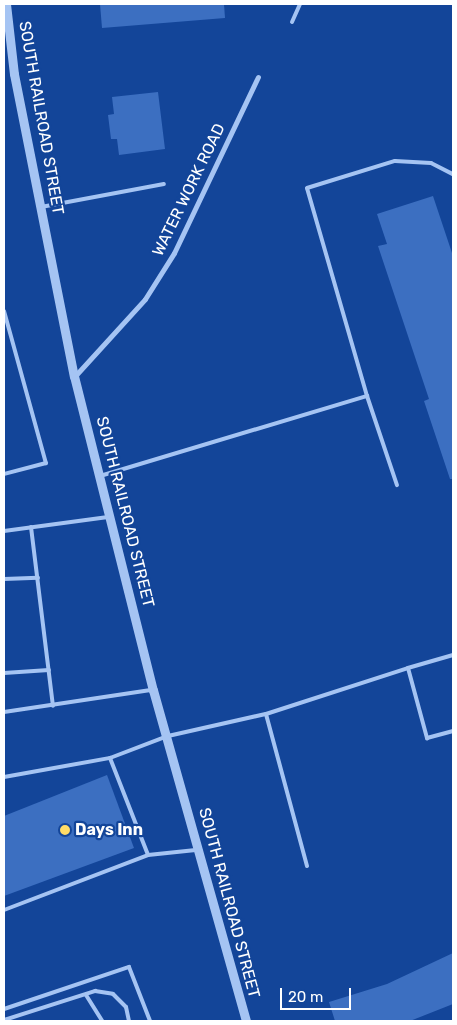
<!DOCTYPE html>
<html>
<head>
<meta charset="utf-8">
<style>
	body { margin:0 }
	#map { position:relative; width:457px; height:1025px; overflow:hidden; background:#134599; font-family:Rubik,sans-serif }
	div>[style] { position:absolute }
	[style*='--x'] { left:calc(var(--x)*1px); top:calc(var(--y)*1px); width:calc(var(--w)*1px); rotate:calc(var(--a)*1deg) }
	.building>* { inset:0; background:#3c6fc1 }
	.service>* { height:4px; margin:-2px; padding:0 2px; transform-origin:2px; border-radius:2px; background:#a5c4f3 }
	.minor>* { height:5px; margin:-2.5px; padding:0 2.5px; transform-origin:2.5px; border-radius:2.5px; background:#a5c4f3 }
	.tertiary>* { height:9px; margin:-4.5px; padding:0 4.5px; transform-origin:4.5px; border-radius:4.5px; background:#a5c4f3 }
	.dots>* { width:14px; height:14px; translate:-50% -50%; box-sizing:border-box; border:2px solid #134599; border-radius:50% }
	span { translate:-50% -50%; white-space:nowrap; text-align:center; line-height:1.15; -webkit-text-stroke:4.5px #134599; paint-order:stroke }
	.street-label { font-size:16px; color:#fff }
	.poi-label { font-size:16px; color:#fff; font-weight:700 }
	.left { translate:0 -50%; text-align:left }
	.frame { position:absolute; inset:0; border:5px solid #fff; pointer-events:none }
	.scale { position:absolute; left:280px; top:988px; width:71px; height:22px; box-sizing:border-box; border:2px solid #fff; border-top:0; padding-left:6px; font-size:15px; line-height:18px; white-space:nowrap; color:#fff; -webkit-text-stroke:4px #134599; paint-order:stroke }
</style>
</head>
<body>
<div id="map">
	<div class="building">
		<div style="clip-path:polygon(100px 4px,224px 4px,225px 18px,102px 28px)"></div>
		<div style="clip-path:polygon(158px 92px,165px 149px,119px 155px,117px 139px,111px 139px,108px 115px,114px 114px,112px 97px)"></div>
		<div style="clip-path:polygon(433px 196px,453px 256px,453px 479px,450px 479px,424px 401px,429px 399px,378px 246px,387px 244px,377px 214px)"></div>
		<div style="clip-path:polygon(107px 775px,134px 848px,4px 896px,4px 816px)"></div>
		<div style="clip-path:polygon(453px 953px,453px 1004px,410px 1021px,335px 1021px,329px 1002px,387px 984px)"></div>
	</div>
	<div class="service">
		<div style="--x:292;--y:22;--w:20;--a:-66"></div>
		<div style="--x:41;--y:207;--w:125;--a:-10.6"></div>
		<div style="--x:4;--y:311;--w:158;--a:74.6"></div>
		<div style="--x:46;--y:463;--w:43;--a:165.3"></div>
		<div style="--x:367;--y:396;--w:216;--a:-106.1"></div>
		<div style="--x:307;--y:188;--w:92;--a:-17.1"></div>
		<div style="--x:395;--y:161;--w:36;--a:3"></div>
		<div style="--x:431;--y:163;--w:25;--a:27"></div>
		<div style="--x:100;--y:476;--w:279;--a:-16.7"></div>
		<div style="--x:367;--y:396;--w:94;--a:71.4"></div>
		<div style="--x:31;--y:527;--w:180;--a:83"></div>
		<div style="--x:4;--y:531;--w:105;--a:-7.7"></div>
		<div style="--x:4;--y:579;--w:34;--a:-2"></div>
		<div style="--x:453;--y:655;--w:47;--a:163.9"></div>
		<div style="--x:408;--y:668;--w:73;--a:74.8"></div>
		<div style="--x:427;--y:738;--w:27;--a:-15"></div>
		<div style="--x:4;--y:673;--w:45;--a:-3.8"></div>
		<div style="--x:4;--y:712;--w:150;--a:-8.5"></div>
		<div style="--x:110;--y:758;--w:104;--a:68.6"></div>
		<div style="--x:4;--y:777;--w:108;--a:-10.2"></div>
		<div style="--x:110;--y:758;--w:62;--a:-20.8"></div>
		<div style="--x:168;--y:736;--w:100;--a:-12.7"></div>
		<div style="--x:307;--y:866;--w:157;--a:-105.1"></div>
		<div style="--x:266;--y:714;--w:149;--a:-17.9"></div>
		<div style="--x:4;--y:910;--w:154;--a:-20.9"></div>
		<div style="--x:148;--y:855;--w:48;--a:-5.9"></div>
		<div style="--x:86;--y:995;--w:31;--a:58"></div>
		<div style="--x:4;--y:1009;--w:132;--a:-18.6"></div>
		<div style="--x:129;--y:967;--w:58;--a:68.7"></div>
		<div style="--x:4;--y:1020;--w:96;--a:-17.7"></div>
		<div style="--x:95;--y:991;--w:18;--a:9"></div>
		<div style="--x:113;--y:994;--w:18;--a:45"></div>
		<div style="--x:126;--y:1007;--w:14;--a:78"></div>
	</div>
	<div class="minor">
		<div style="--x:75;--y:376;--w:104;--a:-47.7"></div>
		<div style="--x:145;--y:299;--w:54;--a:-57.8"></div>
		<div style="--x:174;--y:253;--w:195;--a:-64.5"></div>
	</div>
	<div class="tertiary">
		<div style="--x:6;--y:4;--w:70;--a:83.5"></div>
		<div style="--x:14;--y:74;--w:308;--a:78.8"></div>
		<div style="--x:74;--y:376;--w:324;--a:75.9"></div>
		<div style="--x:153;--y:690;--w:344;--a:74.3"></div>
	</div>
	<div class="dots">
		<div style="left:65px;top:830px;background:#ffdc67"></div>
	</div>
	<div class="street-label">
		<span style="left:41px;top:118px;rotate:80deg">SOUTH RAILROAD STREET</span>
		<span style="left:189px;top:190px;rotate:-64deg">WATER WORK ROAD</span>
		<span style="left:125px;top:512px;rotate:76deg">SOUTH RAILROAD STREET</span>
		<span style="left:229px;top:903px;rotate:75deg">SOUTH RAILROAD STREET</span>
	</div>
	<div class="poi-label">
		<span class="left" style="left:75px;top:830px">Days Inn</span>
	</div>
	<div class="frame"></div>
	<div class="scale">20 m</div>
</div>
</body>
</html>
